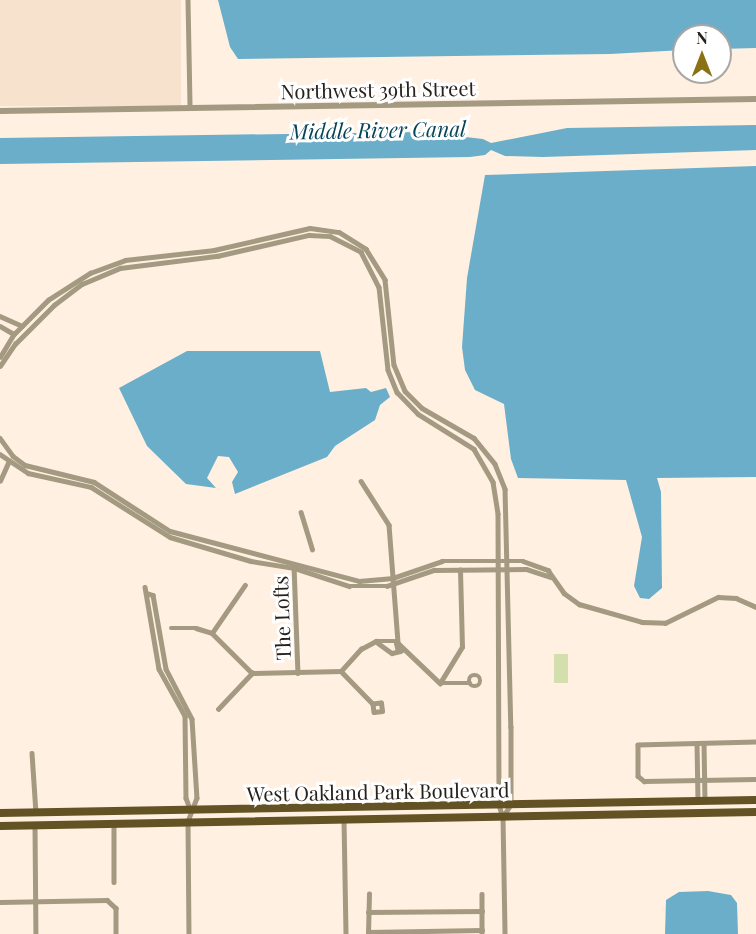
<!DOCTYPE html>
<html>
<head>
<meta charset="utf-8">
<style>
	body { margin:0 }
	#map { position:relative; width:756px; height:934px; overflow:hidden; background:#fff0e1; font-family:"Playfair Display",serif }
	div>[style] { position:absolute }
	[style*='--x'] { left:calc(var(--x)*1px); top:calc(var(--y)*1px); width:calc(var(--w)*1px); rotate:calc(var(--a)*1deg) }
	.built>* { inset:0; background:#f7e2ce; transform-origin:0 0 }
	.green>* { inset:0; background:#d3e0ae; transform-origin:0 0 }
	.water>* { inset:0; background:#6aaec9 }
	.minor>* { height:4.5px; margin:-2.25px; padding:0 2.25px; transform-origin:2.25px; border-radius:2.25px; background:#a49a82 }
	.minor>.ring { margin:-2.25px; padding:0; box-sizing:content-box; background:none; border:4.5px solid #a49a82; border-radius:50% }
	.tertiary>* { height:6px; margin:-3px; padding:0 3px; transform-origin:3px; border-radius:3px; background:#a49a82 }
	.primary>* { height:8px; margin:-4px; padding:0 4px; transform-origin:4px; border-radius:4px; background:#635224 }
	span { translate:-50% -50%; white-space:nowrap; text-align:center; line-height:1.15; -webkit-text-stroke:6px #fff; paint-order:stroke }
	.street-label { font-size:20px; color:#27211c }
	.water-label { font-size:21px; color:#064357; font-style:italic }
	.north { position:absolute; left:672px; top:24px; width:60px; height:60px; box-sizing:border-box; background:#fff; border:2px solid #a9a6a4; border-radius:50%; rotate:0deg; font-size:16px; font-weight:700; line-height:24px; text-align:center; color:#27211c }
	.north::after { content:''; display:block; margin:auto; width:21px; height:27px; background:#8a7113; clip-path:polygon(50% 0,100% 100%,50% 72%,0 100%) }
</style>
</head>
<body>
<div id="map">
	<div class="built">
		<div style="left:0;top:0;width:181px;height:106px"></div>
	</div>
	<div class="green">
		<div style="left:554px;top:654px;width:14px;height:29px"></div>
	</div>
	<div class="water">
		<div style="clip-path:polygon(218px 0,756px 0,756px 48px,720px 49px,720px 36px,684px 36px,684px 50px,610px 54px,238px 59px,230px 47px)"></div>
		<div style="clip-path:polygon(756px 125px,756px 150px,543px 157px,505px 156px,491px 150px,485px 155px,470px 157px,0 164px,0 138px,422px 132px,483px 139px,491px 143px,567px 128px)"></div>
		<div style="clip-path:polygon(756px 166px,756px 477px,657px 478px,661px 492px,662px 588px,649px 599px,640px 598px,634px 586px,642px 537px,626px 480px,518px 478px,511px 459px,504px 404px,475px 390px,465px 370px,462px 347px,467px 278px,485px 175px)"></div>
		<div style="clip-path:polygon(187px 351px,320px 351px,330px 392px,366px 388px,371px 392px,386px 388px,390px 397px,380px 405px,375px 420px,335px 446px,327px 457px,235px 494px,232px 482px,238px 472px,229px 457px,218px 456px,207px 478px,216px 488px,186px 484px,147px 446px,119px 388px)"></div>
		<div style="clip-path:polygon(708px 891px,731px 895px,737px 903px,738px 934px,665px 934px,666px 900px,679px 892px)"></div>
	</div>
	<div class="minor">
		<div style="--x:188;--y:0;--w:108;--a:88.9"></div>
		<div style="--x:0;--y:316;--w:24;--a:24"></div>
		<div style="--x:0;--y:326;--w:16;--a:30"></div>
		<div style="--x:0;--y:357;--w:27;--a:-59"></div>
		<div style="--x:14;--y:334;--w:48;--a:-45"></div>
		<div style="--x:48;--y:300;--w:50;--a:-32.7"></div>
		<div style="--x:90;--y:273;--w:37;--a:-20"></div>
		<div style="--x:125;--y:260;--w:90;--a:-6.4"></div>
		<div style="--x:214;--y:250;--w:98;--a:-12.9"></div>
		<div style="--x:310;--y:228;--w:29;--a:8"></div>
		<div style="--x:339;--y:232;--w:32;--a:32"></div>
		<div style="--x:366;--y:249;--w:36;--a:58"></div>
		<div style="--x:385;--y:280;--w:85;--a:84"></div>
		<div style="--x:394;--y:365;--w:28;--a:67"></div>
		<div style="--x:405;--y:391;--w:24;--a:45"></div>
		<div style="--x:422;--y:408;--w:60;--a:30"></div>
		<div style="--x:474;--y:438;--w:33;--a:51"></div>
		<div style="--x:495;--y:464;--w:27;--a:68"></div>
		<div style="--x:505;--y:489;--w:238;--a:88.6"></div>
		<div style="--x:511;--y:727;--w:78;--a:90"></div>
		<div style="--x:511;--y:805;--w:14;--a:124"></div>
		<div style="--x:503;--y:817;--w:117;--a:89"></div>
		<div style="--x:0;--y:366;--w:27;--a:-56"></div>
		<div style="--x:15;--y:344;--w:55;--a:-45"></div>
		<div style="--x:54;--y:305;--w:35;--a:-37"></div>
		<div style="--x:82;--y:284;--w:41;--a:-22.8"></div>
		<div style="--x:120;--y:268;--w:98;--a:-7.1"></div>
		<div style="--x:217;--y:256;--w:94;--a:-12.9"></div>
		<div style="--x:309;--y:235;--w:21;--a:3"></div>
		<div style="--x:330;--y:236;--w:35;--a:27"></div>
		<div style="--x:361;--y:252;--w:39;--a:63"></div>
		<div style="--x:379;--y:287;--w:83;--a:83.8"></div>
		<div style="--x:388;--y:370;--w:24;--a:68"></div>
		<div style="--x:397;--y:392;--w:30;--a:46"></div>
		<div style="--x:418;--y:414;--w:66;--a:32"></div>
		<div style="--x:474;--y:449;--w:38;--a:60"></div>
		<div style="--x:493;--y:482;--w:32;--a:81"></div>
		<div style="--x:498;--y:514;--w:291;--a:89.8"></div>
		<div style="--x:499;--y:805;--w:13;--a:72"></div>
		<div style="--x:0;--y:438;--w:22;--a:54"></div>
		<div style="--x:13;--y:456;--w:15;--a:37"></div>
		<div style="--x:25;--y:465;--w:71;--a:13.8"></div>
		<div style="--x:94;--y:482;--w:90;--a:32.8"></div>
		<div style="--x:170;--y:531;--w:196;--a:14.8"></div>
		<div style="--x:359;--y:581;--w:34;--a:-5"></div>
		<div style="--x:393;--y:578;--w:52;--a:-19.1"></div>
		<div style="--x:442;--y:561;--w:81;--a:0"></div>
		<div style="--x:523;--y:561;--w:27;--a:20"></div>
		<div style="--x:548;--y:570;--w:28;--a:55"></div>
		<div style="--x:564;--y:593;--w:19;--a:36"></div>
		<div style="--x:579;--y:604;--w:66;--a:15.9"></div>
		<div style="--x:642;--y:622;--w:23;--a:2"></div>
		<div style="--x:665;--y:623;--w:59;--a:-26.1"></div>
		<div style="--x:718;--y:597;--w:18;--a:3"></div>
		<div style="--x:736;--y:598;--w:22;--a:24"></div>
		<div style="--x:0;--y:454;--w:34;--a:34"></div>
		<div style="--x:28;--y:473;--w:65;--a:12.5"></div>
		<div style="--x:91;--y:487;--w:93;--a:32.3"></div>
		<div style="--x:170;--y:537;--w:84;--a:16.5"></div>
		<div style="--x:251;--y:561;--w:44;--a:9.2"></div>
		<div style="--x:294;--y:568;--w:58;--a:18.1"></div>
		<div style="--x:349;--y:586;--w:38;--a:0"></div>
		<div style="--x:387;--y:586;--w:50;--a:-18.8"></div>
		<div style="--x:434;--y:570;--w:92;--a:-0.6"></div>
		<div style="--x:526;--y:569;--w:26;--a:18"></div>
		<div style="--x:0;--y:481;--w:20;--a:-66"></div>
		<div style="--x:361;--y:481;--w:52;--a:57.5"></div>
		<div style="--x:389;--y:525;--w:118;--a:85.6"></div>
		<div style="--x:301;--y:512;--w:39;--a:73"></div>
		<div style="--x:294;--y:565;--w:108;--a:87.9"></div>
		<div style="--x:145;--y:587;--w:83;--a:80.3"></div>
		<div style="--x:159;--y:669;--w:54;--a:61"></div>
		<div style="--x:185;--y:716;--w:82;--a:89.3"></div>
		<div style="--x:186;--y:798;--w:14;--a:69"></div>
		<div style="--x:146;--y:593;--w:7;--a:16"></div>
		<div style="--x:153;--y:595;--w:75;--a:80"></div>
		<div style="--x:166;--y:669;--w:56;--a:62.5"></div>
		<div style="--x:192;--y:719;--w:79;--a:86.4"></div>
		<div style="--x:197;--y:798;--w:26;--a:111"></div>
		<div style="--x:188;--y:822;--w:112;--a:89.5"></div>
		<div style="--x:171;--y:628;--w:25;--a:0"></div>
		<div style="--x:196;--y:628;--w:17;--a:17"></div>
		<div style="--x:212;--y:633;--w:57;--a:45"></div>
		<div style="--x:212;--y:633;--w:58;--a:-55.5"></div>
		<div style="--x:378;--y:643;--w:17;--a:36"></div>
		<div style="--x:392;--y:653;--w:9;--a:-13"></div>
		<div style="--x:399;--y:644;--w:57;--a:43.6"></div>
		<div style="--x:440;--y:683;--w:30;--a:0"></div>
		<div style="--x:341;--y:671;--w:46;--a:45.9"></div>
		<div style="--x:373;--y:704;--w:8;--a:83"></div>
		<div style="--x:374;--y:712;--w:8;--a:-7"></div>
		<div style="--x:382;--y:711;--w:8;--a:-97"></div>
		<div style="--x:381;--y:703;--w:8;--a:173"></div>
		<div style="--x:341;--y:671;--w:30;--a:-48"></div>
		<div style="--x:361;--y:649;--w:17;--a:-28"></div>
		<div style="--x:376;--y:641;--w:20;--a:0"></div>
		<div style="--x:396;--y:641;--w:9;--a:77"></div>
		<div class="ring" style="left:469.5px;top:675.5px;width:6.5px;height:6.5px"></div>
		<div style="--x:440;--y:683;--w:42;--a:-58.6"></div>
		<div style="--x:462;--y:647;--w:77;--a:-91.5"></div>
		<div style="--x:218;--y:709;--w:50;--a:-46.6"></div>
		<div style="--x:252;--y:673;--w:89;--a:-1.3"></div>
		<div style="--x:756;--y:742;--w:118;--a:178.5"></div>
		<div style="--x:638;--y:745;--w:31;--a:90"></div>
		<div style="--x:638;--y:776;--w:8;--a:40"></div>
		<div style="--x:644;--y:781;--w:112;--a:-1"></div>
		<div style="--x:697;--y:743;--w:58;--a:89"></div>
		<div style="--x:704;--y:743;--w:58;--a:89"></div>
		<div style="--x:32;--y:753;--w:60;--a:86.2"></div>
		<div style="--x:344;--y:819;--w:115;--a:89"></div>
		<div style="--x:114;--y:824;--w:58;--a:90"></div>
		<div style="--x:35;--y:826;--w:108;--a:89.5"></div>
		<div style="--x:482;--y:894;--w:40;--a:90"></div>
		<div style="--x:0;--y:902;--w:107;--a:-1.1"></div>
		<div style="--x:107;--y:900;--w:12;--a:42"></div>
		<div style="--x:116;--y:908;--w:26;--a:90"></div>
		<div style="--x:368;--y:912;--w:114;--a:-0.5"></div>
		<div style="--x:368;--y:932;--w:114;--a:-1"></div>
		<div style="--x:368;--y:934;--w:40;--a:-88.6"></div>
	</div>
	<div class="tertiary">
		<div style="--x:0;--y:111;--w:756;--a:-0.91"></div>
	</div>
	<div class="primary">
		<div style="--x:0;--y:813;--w:756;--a:-0.99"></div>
		<div style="--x:0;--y:826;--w:756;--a:-1.06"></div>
	</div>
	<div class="street-label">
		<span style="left:378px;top:89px;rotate:-1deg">Northwest 39th Street</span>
		<span style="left:281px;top:618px;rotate:-92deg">The Lofts</span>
		<span style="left:378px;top:791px;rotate:-1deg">West Oakland Park Boulevard</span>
	</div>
	<div class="water-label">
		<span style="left:378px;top:129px;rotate:-1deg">Middle River Canal</span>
	</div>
	<div class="north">N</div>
</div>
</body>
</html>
